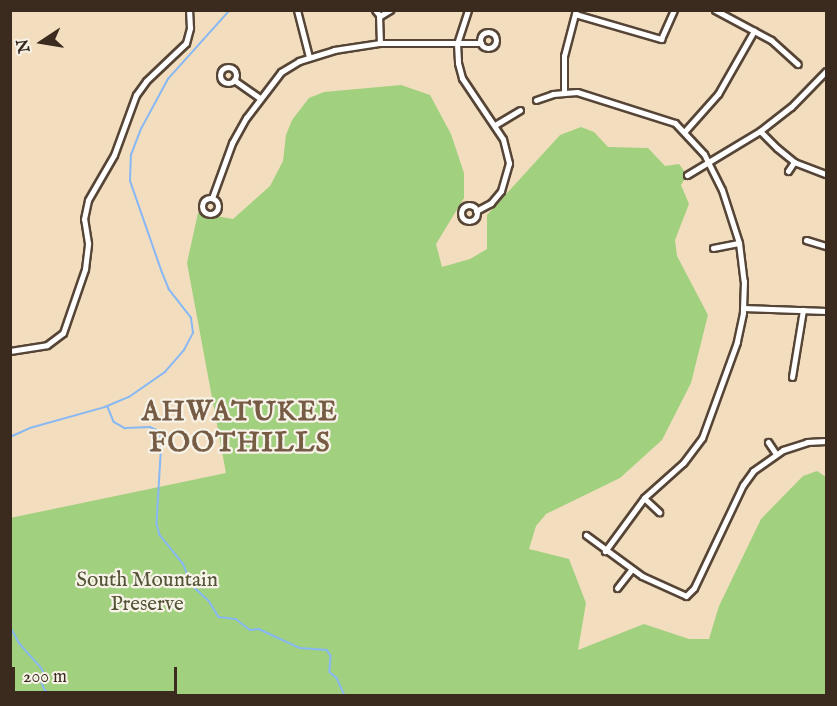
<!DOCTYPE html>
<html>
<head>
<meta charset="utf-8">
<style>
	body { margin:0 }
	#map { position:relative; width:837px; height:706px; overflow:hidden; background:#f2ddbe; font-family:"IM FELL English",serif }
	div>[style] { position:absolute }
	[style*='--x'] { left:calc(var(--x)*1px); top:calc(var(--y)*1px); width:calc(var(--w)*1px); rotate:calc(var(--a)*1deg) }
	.green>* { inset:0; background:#a1d07f }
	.stream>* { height:1.5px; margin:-0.75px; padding:0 0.75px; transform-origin:0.75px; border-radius:0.75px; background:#88b8f4 }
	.roads { filter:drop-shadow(2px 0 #564536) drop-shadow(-2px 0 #564536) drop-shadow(0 2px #564536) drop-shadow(0 -2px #564536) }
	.minor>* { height:5px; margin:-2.5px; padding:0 2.5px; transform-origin:2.5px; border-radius:2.5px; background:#fff }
	.minor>.ring { margin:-2.5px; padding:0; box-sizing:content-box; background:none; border:5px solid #fff; border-radius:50% }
	span { translate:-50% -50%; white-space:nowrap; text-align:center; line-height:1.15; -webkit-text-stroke:4.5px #f7f3e8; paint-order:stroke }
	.park-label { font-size:21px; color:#545436 }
	.district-label { font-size:27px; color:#765c44; font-weight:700; letter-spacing:1.5px }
	.frame { position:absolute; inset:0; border:12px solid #3b2a1e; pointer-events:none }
	.north { position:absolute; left:12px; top:12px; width:60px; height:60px; -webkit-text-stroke:4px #f7f3e8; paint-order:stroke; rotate:258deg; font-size:16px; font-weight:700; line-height:24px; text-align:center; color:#3b2a1e }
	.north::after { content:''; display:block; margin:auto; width:21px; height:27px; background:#3b2a1e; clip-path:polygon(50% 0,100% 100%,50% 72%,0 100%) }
	.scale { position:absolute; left:12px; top:667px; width:165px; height:27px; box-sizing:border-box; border:3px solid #3b2a1e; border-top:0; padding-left:8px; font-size:18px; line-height:21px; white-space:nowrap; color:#3b2a1e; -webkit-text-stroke:4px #f7f3e8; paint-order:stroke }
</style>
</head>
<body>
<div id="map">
	<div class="green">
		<div style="clip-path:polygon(401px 85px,430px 95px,451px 134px,464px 173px,464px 198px,436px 244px,442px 267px,470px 259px,487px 249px,487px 215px,560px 135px,581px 127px,594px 132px,608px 147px,648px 148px,665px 166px,679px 164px,687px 175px,681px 185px,689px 204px,675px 240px,677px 256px,708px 315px,691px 383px,662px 440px,620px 478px,546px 514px,536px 526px,529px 549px,569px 559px,586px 603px,578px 650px,644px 624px,689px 639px,709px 639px,719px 606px,761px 519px,803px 476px,817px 471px,826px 477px,826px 695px,11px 695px,10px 518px,226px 473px,187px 263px,198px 213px,233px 219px,270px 186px,283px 161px,286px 135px,292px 120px,309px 98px,324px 92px)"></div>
	</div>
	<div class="stream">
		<div style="--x:108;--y:407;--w:16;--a:68"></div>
		<div style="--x:114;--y:422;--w:13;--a:29"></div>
		<div style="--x:125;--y:428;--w:25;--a:-2"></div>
		<div style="--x:150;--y:427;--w:8;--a:23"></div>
		<div style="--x:157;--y:430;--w:10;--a:61"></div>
		<div style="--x:162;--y:439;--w:85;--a:93.4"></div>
		<div style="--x:157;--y:524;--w:11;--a:75"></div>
		<div style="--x:160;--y:535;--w:36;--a:51"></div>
		<div style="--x:183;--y:563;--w:25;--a:67"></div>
		<div style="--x:193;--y:586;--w:22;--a:43"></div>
		<div style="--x:209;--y:601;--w:19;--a:58"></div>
		<div style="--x:219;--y:617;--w:17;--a:7"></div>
		<div style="--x:236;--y:619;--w:18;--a:38"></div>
		<div style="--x:250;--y:630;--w:9;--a:-6"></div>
		<div style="--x:259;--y:629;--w:45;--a:24.9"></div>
		<div style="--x:300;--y:648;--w:27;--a:4"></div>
		<div style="--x:327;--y:650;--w:7;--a:56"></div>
		<div style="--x:331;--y:656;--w:16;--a:94"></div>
		<div style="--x:330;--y:672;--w:9;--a:41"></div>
		<div style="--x:337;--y:678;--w:20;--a:66"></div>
		<div style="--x:10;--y:437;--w:22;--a:-24"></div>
		<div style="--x:30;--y:428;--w:78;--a:-15.6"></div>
		<div style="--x:105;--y:407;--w:26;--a:-23"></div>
		<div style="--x:129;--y:397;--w:44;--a:-34.8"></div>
		<div style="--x:165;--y:372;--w:29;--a:-49"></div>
		<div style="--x:184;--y:350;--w:19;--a:-62"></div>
		<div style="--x:193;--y:333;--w:15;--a:-98"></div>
		<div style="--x:191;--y:318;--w:36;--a:-128"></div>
		<div style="--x:169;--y:290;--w:18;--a:-112"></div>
		<div style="--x:162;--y:273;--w:97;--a:-109.2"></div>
		<div style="--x:130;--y:181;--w:26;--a:-88"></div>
		<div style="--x:131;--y:155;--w:28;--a:-69"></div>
		<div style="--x:141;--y:129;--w:57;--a:-61.6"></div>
		<div style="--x:168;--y:79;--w:93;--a:-48.1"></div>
		<div style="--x:10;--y:626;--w:21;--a:61"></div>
		<div style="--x:20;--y:644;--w:31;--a:48"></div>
		<div style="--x:41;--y:667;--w:7;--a:63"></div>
		<div style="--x:44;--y:673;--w:8;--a:113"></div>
		<div style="--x:41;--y:680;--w:11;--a:68"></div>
		<div style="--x:45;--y:690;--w:10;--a:37"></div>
	</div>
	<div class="roads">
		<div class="minor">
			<div style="--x:297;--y:10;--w:49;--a:75.7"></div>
			<div style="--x:375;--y:10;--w:8;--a:50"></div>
			<div style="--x:380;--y:16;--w:12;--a:-31"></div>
			<div style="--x:468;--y:10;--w:35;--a:108"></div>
			<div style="--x:457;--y:43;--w:20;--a:87"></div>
			<div style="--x:458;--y:63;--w:16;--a:75"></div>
			<div style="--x:462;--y:78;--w:73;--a:56.1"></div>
			<div style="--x:503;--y:139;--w:25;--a:76"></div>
			<div style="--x:509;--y:163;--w:29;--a:106"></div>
			<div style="--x:501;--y:191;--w:16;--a:130"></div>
			<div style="--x:491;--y:203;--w:17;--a:152"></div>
			<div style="--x:715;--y:10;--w:64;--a:28.2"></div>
			<div style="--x:771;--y:40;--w:36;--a:42"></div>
			<div style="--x:575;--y:14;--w:90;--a:16.2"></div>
			<div style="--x:661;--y:39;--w:32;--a:-66"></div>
			<div style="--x:379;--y:15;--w:28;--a:88"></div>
			<div class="ring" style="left:480px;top:32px;width:11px;height:11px"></div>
			<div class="ring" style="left:220px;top:67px;width:11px;height:11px"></div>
			<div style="--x:234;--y:80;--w:32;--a:35"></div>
			<div style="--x:564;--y:92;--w:36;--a:-90"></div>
			<div style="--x:564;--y:56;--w:48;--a:-75.4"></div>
			<div style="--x:536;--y:100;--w:18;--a:-19"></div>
			<div style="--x:553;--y:94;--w:24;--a:-5"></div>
			<div style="--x:577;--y:92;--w:103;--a:17.6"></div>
			<div style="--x:675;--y:123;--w:42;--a:46.9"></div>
			<div style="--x:704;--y:154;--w:40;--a:63.4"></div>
			<div style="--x:722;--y:190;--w:56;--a:72.2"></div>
			<div style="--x:739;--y:243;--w:38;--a:83"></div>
			<div style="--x:744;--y:281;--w:32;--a:92"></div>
			<div style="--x:743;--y:313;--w:30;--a:102"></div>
			<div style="--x:737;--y:342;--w:102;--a:110"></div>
			<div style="--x:702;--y:438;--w:31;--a:127"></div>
			<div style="--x:683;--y:463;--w:52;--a:138.1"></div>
			<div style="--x:644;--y:498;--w:66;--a:126.3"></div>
			<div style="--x:495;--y:125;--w:29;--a:-31"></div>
			<div style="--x:685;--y:131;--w:50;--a:-48.3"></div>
			<div style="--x:718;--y:94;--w:73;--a:-60.3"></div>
			<div style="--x:760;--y:131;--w:24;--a:45"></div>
			<div style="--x:777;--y:148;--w:22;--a:39"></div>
			<div style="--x:794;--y:162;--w:34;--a:21"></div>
			<div style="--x:788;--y:171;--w:11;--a:-56"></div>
			<div style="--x:687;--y:175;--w:85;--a:-31.1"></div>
			<div style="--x:760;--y:131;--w:39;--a:-38"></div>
			<div style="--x:791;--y:107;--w:50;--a:-45.8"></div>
			<div style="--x:212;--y:198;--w:59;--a:-70"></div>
			<div style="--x:232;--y:143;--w:29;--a:-61"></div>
			<div style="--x:246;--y:118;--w:58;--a:-52.7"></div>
			<div style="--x:281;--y:72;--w:21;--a:-31"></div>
			<div style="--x:299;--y:61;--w:37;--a:-17"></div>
			<div style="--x:334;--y:50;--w:47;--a:-8.7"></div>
			<div style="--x:380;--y:43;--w:101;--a:0"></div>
			<div class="ring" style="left:202px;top:198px;width:11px;height:11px"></div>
			<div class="ring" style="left:461px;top:205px;width:11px;height:11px"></div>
			<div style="--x:806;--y:240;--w:21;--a:17"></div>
			<div style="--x:713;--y:248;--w:26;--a:-11"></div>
			<div style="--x:743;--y:308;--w:83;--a:2.1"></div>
			<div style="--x:10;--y:351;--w:37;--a:-9"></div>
			<div style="--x:47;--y:345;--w:20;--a:-37"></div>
			<div style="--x:63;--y:333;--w:68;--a:-71"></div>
			<div style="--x:85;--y:269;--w:26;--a:-83"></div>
			<div style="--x:88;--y:243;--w:24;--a:-99"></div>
			<div style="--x:84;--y:219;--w:19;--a:-78"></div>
			<div style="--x:88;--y:200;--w:52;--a:-60"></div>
			<div style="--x:114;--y:155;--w:64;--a:-69.9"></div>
			<div style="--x:136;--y:95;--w:17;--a:-54"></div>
			<div style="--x:146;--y:81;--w:55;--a:-43.5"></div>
			<div style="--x:186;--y:43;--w:16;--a:-75"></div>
			<div style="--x:190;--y:28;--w:18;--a:-93"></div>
			<div style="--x:792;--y:377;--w:68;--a:-80.7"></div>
			<div style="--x:768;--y:442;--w:14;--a:56"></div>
			<div style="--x:644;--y:498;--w:21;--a:43"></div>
			<div style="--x:586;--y:535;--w:69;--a:36.2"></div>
			<div style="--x:642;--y:576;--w:48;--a:24.4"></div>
			<div style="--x:686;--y:596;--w:11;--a:-45"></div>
			<div style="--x:694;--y:588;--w:114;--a:-64.6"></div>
			<div style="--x:743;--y:485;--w:17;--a:-54"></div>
			<div style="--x:753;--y:471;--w:37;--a:-35"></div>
			<div style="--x:783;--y:450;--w:25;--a:-18"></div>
			<div style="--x:807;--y:442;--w:19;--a:-3"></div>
			<div style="--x:617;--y:588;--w:23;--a:-52"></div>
		</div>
	</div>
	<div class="park-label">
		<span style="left:147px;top:593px">South Mountain<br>Preserve</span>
	</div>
	<div class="district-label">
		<span style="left:240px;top:429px">AHWATUKEE<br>FOOTHILLS</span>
	</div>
	<div class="frame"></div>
	<div class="north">N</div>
	<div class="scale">200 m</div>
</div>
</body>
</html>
